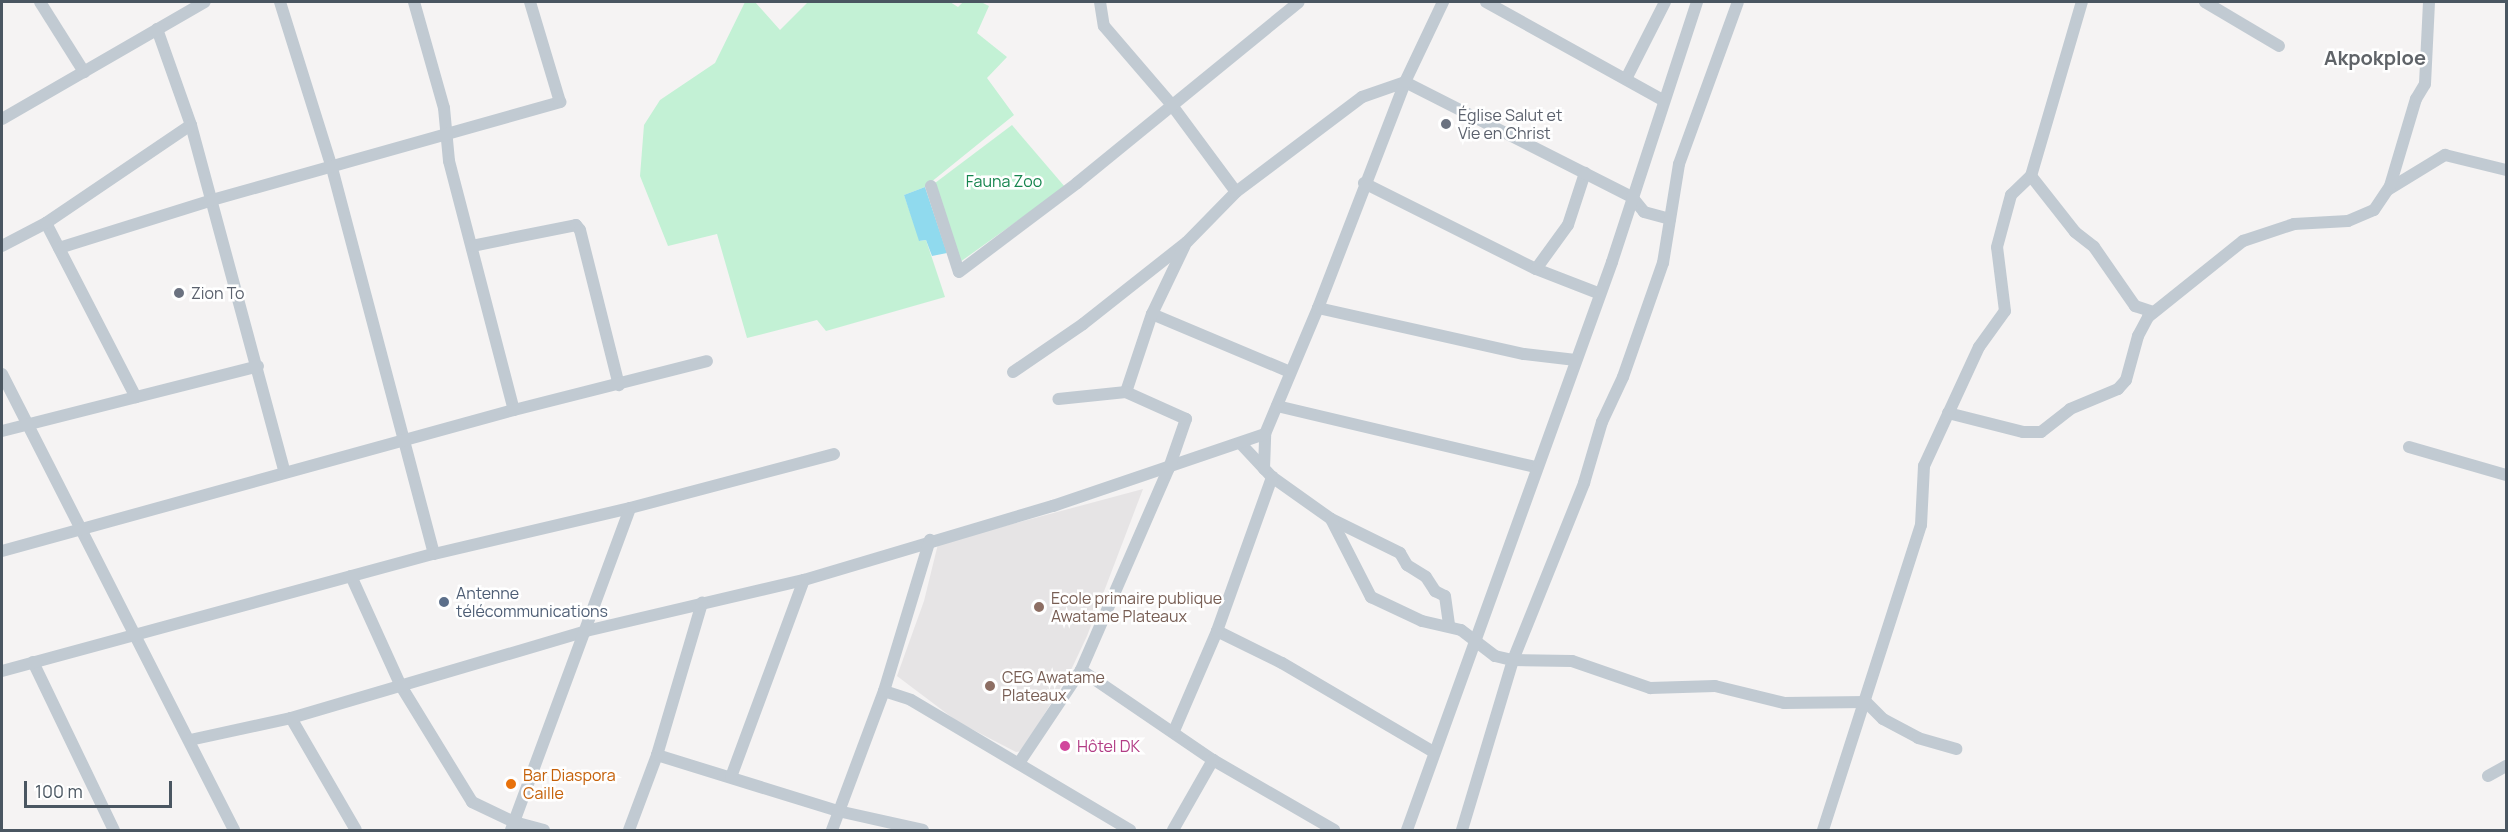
<!DOCTYPE html>
<html>
<head>
<meta charset="utf-8">
<style>
	body { margin:0 }
	#map { position:relative; width:2508px; height:832px; overflow:hidden; background:#f5f3f3; font-family:Manrope,sans-serif }
	div>[style] { position:absolute }
	[style*='--x'] { left:calc(var(--x)*1px); top:calc(var(--y)*1px); width:calc(var(--w)*1px); rotate:calc(var(--a)*1deg) }
	.education>* { inset:0; background:#e6e4e5 }
	.green>* { inset:0; background:#c3f1d5 }
	.water>* { inset:0; background:#90daee }
	.minor>* { height:12px; margin:-6px; padding:0 6px; transform-origin:6px; border-radius:6px; background:#c1cad2 }
	.dots>* { width:16px; height:16px; translate:-50% -50%; box-sizing:border-box; border:3px solid #fff; border-radius:50% }
	span { translate:-50% -50%; white-space:nowrap; text-align:center; line-height:1.15; -webkit-text-stroke:5px #fff; paint-order:stroke }
	.worship-label { font-size:16px; color:#5b616d }
	.left { translate:0 -50%; text-align:left }
	.park-label { font-size:16px; color:#17864f }
	.service-label { font-size:16px; color:#4e5e75 }
	.education-label { font-size:16px; color:#785e54 }
	.hotel-label { font-size:16px; color:#b23c85 }
	.food-label { font-size:16px; color:#c56008 }
	.quarter-label { font-size:20px; color:#5f6368; font-weight:700 }
	.frame { position:absolute; inset:0; border:3px solid #4a5661; pointer-events:none }
	.scale { position:absolute; left:24px; top:781px; width:148px; height:27px; box-sizing:border-box; border:3px solid #4a5661; border-top:0; padding-left:8px; font-size:18px; line-height:21px; white-space:nowrap; color:#4a5661; -webkit-text-stroke:4px #fff; paint-order:stroke }
</style>
</head>
<body>
<div id="map">
	<div class="education">
		<div style="clip-path:polygon(1143px 489px,1087px 636px,1071px 670px,1022px 751px,1016px 752px,958px 722px,897px 676px,924px 601px,938px 544px)"></div>
	</div>
	<div class="green">
		<div style="clip-path:polygon(745px 2px,755px 2px,780px 30px,808px 2px,950px 2px,958px 7px,963px 2px,981px 2px,989px 6px,977px 33px,1007px 57px,987px 78px,1014px 115px,925px 187px,904px 195px,920px 241px,926px 240px,945px 297px,826px 331px,817px 320px,747px 338px,717px 234px,668px 246px,640px 176px,644px 125px,660px 100px,715px 63px)"></div>
		<div style="clip-path:polygon(1012px 125px,1065px 187px,960px 262px,935px 183px)"></div>
	</div>
	<div class="water">
		<div style="clip-path:polygon(925px 187px,947px 253px,932px 256px,926px 240px,919px 241px,904px 195px)"></div>
	</div>
	<div class="minor">
		<div style="--x:40;--y:2;--w:83;--a:57.8"></div>
		<div style="--x:280;--y:2;--w:174;--a:72.6"></div>
		<div style="--x:332;--y:168;--w:399;--a:75.2"></div>
		<div style="--x:414;--y:2;--w:110;--a:74.2"></div>
		<div style="--x:444;--y:108;--w:53;--a:84.6"></div>
		<div style="--x:449;--y:161;--w:257;--a:75.4"></div>
		<div style="--x:1100;--y:2;--w:24;--a:81"></div>
		<div style="--x:1104;--y:26;--w:103;--a:49.3"></div>
		<div style="--x:1171;--y:104;--w:109;--a:53.5"></div>
		<div style="--x:1486;--y:2;--w:202;--a:29"></div>
		<div style="--x:2205;--y:2;--w:86;--a:30.7"></div>
		<div style="--x:157;--y:29;--w:102;--a:70.5"></div>
		<div style="--x:191;--y:125;--w:360;--a:74.9"></div>
		<div style="--x:1627;--y:77;--w:84;--a:-63.1"></div>
		<div style="--x:2;--y:119;--w:234;--a:-30"></div>
		<div style="--x:2031;--y:176;--w:71;--a:51.8"></div>
		<div style="--x:2075;--y:232;--w:24;--a:38"></div>
		<div style="--x:2094;--y:247;--w:72;--a:55.2"></div>
		<div style="--x:2135;--y:306;--w:19;--a:18"></div>
		<div style="--x:1364;--y:183;--w:192;--a:26.6"></div>
		<div style="--x:1536;--y:269;--w:66;--a:21.2"></div>
		<div style="--x:931;--y:186;--w:90;--a:72"></div>
		<div style="--x:959;--y:272;--w:148;--a:-37"></div>
		<div style="--x:1077;--y:183;--w:286;--a:-39.2"></div>
		<div style="--x:2389;--y:189;--w:66;--a:-31.3"></div>
		<div style="--x:2445;--y:155;--w:63;--a:13.8"></div>
		<div style="--x:46;--y:223;--w:196;--a:62.7"></div>
		<div style="--x:2;--y:246;--w:50;--a:-27.6"></div>
		<div style="--x:46;--y:223;--w:175;--a:-34.1"></div>
		<div style="--x:472;--y:246;--w:106;--a:-11.4"></div>
		<div style="--x:576;--y:225;--w:6;--a:51"></div>
		<div style="--x:580;--y:230;--w:160;--a:75.9"></div>
		<div style="--x:59;--y:248;--w:160;--a:-17.4"></div>
		<div style="--x:212;--y:200;--w:362;--a:-15.7"></div>
		<div style="--x:560;--y:102;--w:104;--a:-106.7"></div>
		<div style="--x:1536;--y:269;--w:54;--a:-54"></div>
		<div style="--x:1568;--y:225;--w:55;--a:-71.9"></div>
		<div style="--x:1318;--y:308;--w:211;--a:12.6"></div>
		<div style="--x:1524;--y:354;--w:52;--a:6.6"></div>
		<div style="--x:1152;--y:314;--w:150;--a:22.8"></div>
		<div style="--x:1013;--y:372;--w:85;--a:-34.4"></div>
		<div style="--x:1083;--y:324;--w:132;--a:-38.3"></div>
		<div style="--x:1187;--y:242;--w:70;--a:-45.6"></div>
		<div style="--x:1236;--y:192;--w:158;--a:-37"></div>
		<div style="--x:1362;--y:97;--w:46;--a:-19.2"></div>
		<div style="--x:1405;--y:82;--w:254;--a:26.9"></div>
		<div style="--x:1632;--y:197;--w:19;--a:51"></div>
		<div style="--x:1644;--y:212;--w:27;--a:15"></div>
		<div style="--x:2;--y:374;--w:512;--a:63.03"></div>
		<div style="--x:1126;--y:392;--w:82;--a:-71.6"></div>
		<div style="--x:1152;--y:314;--w:76;--a:-64.4"></div>
		<div style="--x:1277;--y:406;--w:265;--a:13.3"></div>
		<div style="--x:1948;--y:413;--w:77;--a:14.2"></div>
		<div style="--x:2023;--y:432;--w:18;--a:0"></div>
		<div style="--x:2041;--y:432;--w:37;--a:-38"></div>
		<div style="--x:2070;--y:409;--w:52;--a:-22.6"></div>
		<div style="--x:2118;--y:389;--w:12;--a:-48"></div>
		<div style="--x:2126;--y:380;--w:46;--a:-74.7"></div>
		<div style="--x:2138;--y:336;--w:21;--a:-62"></div>
		<div style="--x:2148;--y:317;--w:122;--a:-38.7"></div>
		<div style="--x:2243;--y:241;--w:54;--a:-18.4"></div>
		<div style="--x:2294;--y:224;--w:54;--a:-3.2"></div>
		<div style="--x:2348;--y:221;--w:28;--a:-23"></div>
		<div style="--x:2374;--y:210;--w:29;--a:-56"></div>
		<div style="--x:2390;--y:186;--w:91;--a:-73.4"></div>
		<div style="--x:2416;--y:99;--w:17;--a:-59"></div>
		<div style="--x:2425;--y:84;--w:82;--a:-87.2"></div>
		<div style="--x:2;--y:431;--w:264;--a:-14.2"></div>
		<div style="--x:1241;--y:444;--w:45;--a:46.8"></div>
		<div style="--x:1272;--y:477;--w:72;--a:35.4"></div>
		<div style="--x:1331;--y:519;--w:77;--a:26.2"></div>
		<div style="--x:1400;--y:553;--w:14;--a:60"></div>
		<div style="--x:1407;--y:565;--w:22;--a:32"></div>
		<div style="--x:1426;--y:577;--w:17;--a:57"></div>
		<div style="--x:1435;--y:591;--w:11;--a:27"></div>
		<div style="--x:1445;--y:596;--w:29;--a:82"></div>
		<div style="--x:2409;--y:447;--w:101;--a:16.1"></div>
		<div style="--x:1264;--y:469;--w:35;--a:-88"></div>
		<div style="--x:1265;--y:434;--w:137;--a:-67.2"></div>
		<div style="--x:1318;--y:308;--w:242;--a:-68.9"></div>
		<div style="--x:1405;--y:82;--w:89;--a:-64.6"></div>
		<div style="--x:1331;--y:519;--w:88;--a:62.9"></div>
		<div style="--x:1371;--y:597;--w:56;--a:25.2"></div>
		<div style="--x:1422;--y:621;--w:40;--a:13"></div>
		<div style="--x:1461;--y:630;--w:43;--a:37.4"></div>
		<div style="--x:1495;--y:656;--w:18;--a:13"></div>
		<div style="--x:1513;--y:660;--w:59;--a:1"></div>
		<div style="--x:1572;--y:661;--w:83;--a:19.1"></div>
		<div style="--x:1650;--y:688;--w:65;--a:-1.8"></div>
		<div style="--x:1715;--y:686;--w:71;--a:13.8"></div>
		<div style="--x:1784;--y:703;--w:82;--a:-0.7"></div>
		<div style="--x:1866;--y:702;--w:24;--a:45"></div>
		<div style="--x:1883;--y:719;--w:40;--a:28"></div>
		<div style="--x:1918;--y:738;--w:40;--a:16"></div>
		<div style="--x:2;--y:551;--w:531;--a:-15.4"></div>
		<div style="--x:514;--y:410;--w:199;--a:-14.2"></div>
		<div style="--x:351;--y:576;--w:121;--a:65.6"></div>
		<div style="--x:401;--y:686;--w:136;--a:58.5"></div>
		<div style="--x:472;--y:802;--w:47;--a:25.5"></div>
		<div style="--x:514;--y:822;--w:31;--a:15"></div>
		<div style="--x:1217;--y:631;--w:72;--a:26.2"></div>
		<div style="--x:1282;--y:663;--w:176;--a:30.4"></div>
		<div style="--x:33;--y:662;--w:187;--a:64.3"></div>
		<div style="--x:1081;--y:670;--w:160;--a:34.3"></div>
		<div style="--x:1213;--y:760;--w:140;--a:30"></div>
		<div style="--x:2;--y:671;--w:448;--a:-15.2"></div>
		<div style="--x:434;--y:554;--w:201;--a:-13.2"></div>
		<div style="--x:630;--y:508;--w:211;--a:-14.8"></div>
		<div style="--x:884;--y:691;--w:28;--a:18"></div>
		<div style="--x:911;--y:700;--w:255;--a:30.7"></div>
		<div style="--x:291;--y:718;--w:129;--a:59.9"></div>
		<div style="--x:1174;--y:731;--w:109;--a:-66.7"></div>
		<div style="--x:1217;--y:631;--w:164;--a:-70.3"></div>
		<div style="--x:190;--y:740;--w:103;--a:-12.3"></div>
		<div style="--x:291;--y:718;--w:308;--a:-16.4"></div>
		<div style="--x:586;--y:631;--w:224;--a:-13.2"></div>
		<div style="--x:804;--y:580;--w:260;--a:-16.6"></div>
		<div style="--x:1053;--y:506;--w:224;--a:-18.8"></div>
		<div style="--x:657;--y:755;--w:189;--a:17.2"></div>
		<div style="--x:838;--y:811;--w:87;--a:12.6"></div>
		<div style="--x:1019;--y:763;--w:112;--a:-56.3"></div>
		<div style="--x:1081;--y:670;--w:220;--a:-66.5"></div>
		<div style="--x:1169;--y:468;--w:52;--a:-70.9"></div>
		<div style="--x:1186;--y:419;--w:66;--a:-155.8"></div>
		<div style="--x:1126;--y:392;--w:68;--a:174.1"></div>
		<div style="--x:2488;--y:776;--w:21;--a:-29"></div>
		<div style="--x:731;--y:777;--w:210;--a:-69.7"></div>
		<div style="--x:511;--y:830;--w:343;--a:-69.7"></div>
		<div style="--x:629;--y:830;--w:80;--a:-69.5"></div>
		<div style="--x:657;--y:755;--w:159;--a:-73.5"></div>
		<div style="--x:832;--y:830;--w:148;--a:-69.5"></div>
		<div style="--x:884;--y:691;--w:158;--a:-73.1"></div>
		<div style="--x:1173;--y:830;--w:81;--a:-60.3"></div>
		<div style="--x:1407;--y:830;--w:604;--a:-70.15"></div>
		<div style="--x:1612;--y:262;--w:274;--a:-71.9"></div>
		<div style="--x:1462;--y:830;--w:177;--a:-73.3"></div>
		<div style="--x:1513;--y:660;--w:191;--a:-68.1"></div>
		<div style="--x:1584;--y:483;--w:64;--a:-73.6"></div>
		<div style="--x:1602;--y:422;--w:50;--a:-65"></div>
		<div style="--x:1623;--y:377;--w:121;--a:-70.7"></div>
		<div style="--x:1663;--y:263;--w:100;--a:-80.8"></div>
		<div style="--x:1679;--y:164;--w:172;--a:-70"></div>
		<div style="--x:1823;--y:830;--w:320;--a:-72.2"></div>
		<div style="--x:1921;--y:525;--w:59;--a:-87.1"></div>
		<div style="--x:1924;--y:466;--w:131;--a:-65.2"></div>
		<div style="--x:1979;--y:347;--w:44;--a:-54.2"></div>
		<div style="--x:2005;--y:311;--w:64;--a:-97.1"></div>
		<div style="--x:1997;--y:247;--w:54;--a:-74.9"></div>
		<div style="--x:2011;--y:195;--w:28;--a:-44"></div>
		<div style="--x:2031;--y:176;--w:181;--a:-73.7"></div>
	</div>
	<div class="dots">
		<div style="left:1446px;top:124px;background:#6b7280"></div>
		<div style="left:179px;top:293px;background:#6b7280"></div>
		<div style="left:444px;top:602px;background:#5c6f8a"></div>
		<div style="left:1039px;top:607px;background:#8d6e63"></div>
		<div style="left:990px;top:686px;background:#8d6e63"></div>
		<div style="left:1065px;top:746px;background:#d1479c"></div>
		<div style="left:511px;top:784px;background:#e8710a"></div>
	</div>
	<div class="worship-label">
		<span class="left" style="left:1458px;top:124px">Église Salut et<br>Vie en Christ</span>
		<span class="left" style="left:191px;top:293px">Zion To</span>
	</div>
	<div class="park-label">
		<span style="left:1004px;top:181px">Fauna Zoo</span>
	</div>
	<div class="service-label">
		<span class="left" style="left:456px;top:602px">Antenne<br>télécommunications</span>
	</div>
	<div class="education-label">
		<span class="left" style="left:1051px;top:607px">Ecole primaire publique<br>Awatame Plateaux</span>
		<span class="left" style="left:1002px;top:686px">CEG Awatame<br>Plateaux</span>
	</div>
	<div class="hotel-label">
		<span class="left" style="left:1077px;top:746px">Hôtel DK</span>
	</div>
	<div class="food-label">
		<span class="left" style="left:523px;top:784px">Bar Diaspora<br>Caille</span>
	</div>
	<div class="quarter-label">
		<span style="left:2375px;top:57px">Akpokploe</span>
	</div>
	<div class="frame"></div>
	<div class="scale">100 m</div>
</div>
</body>
</html>
